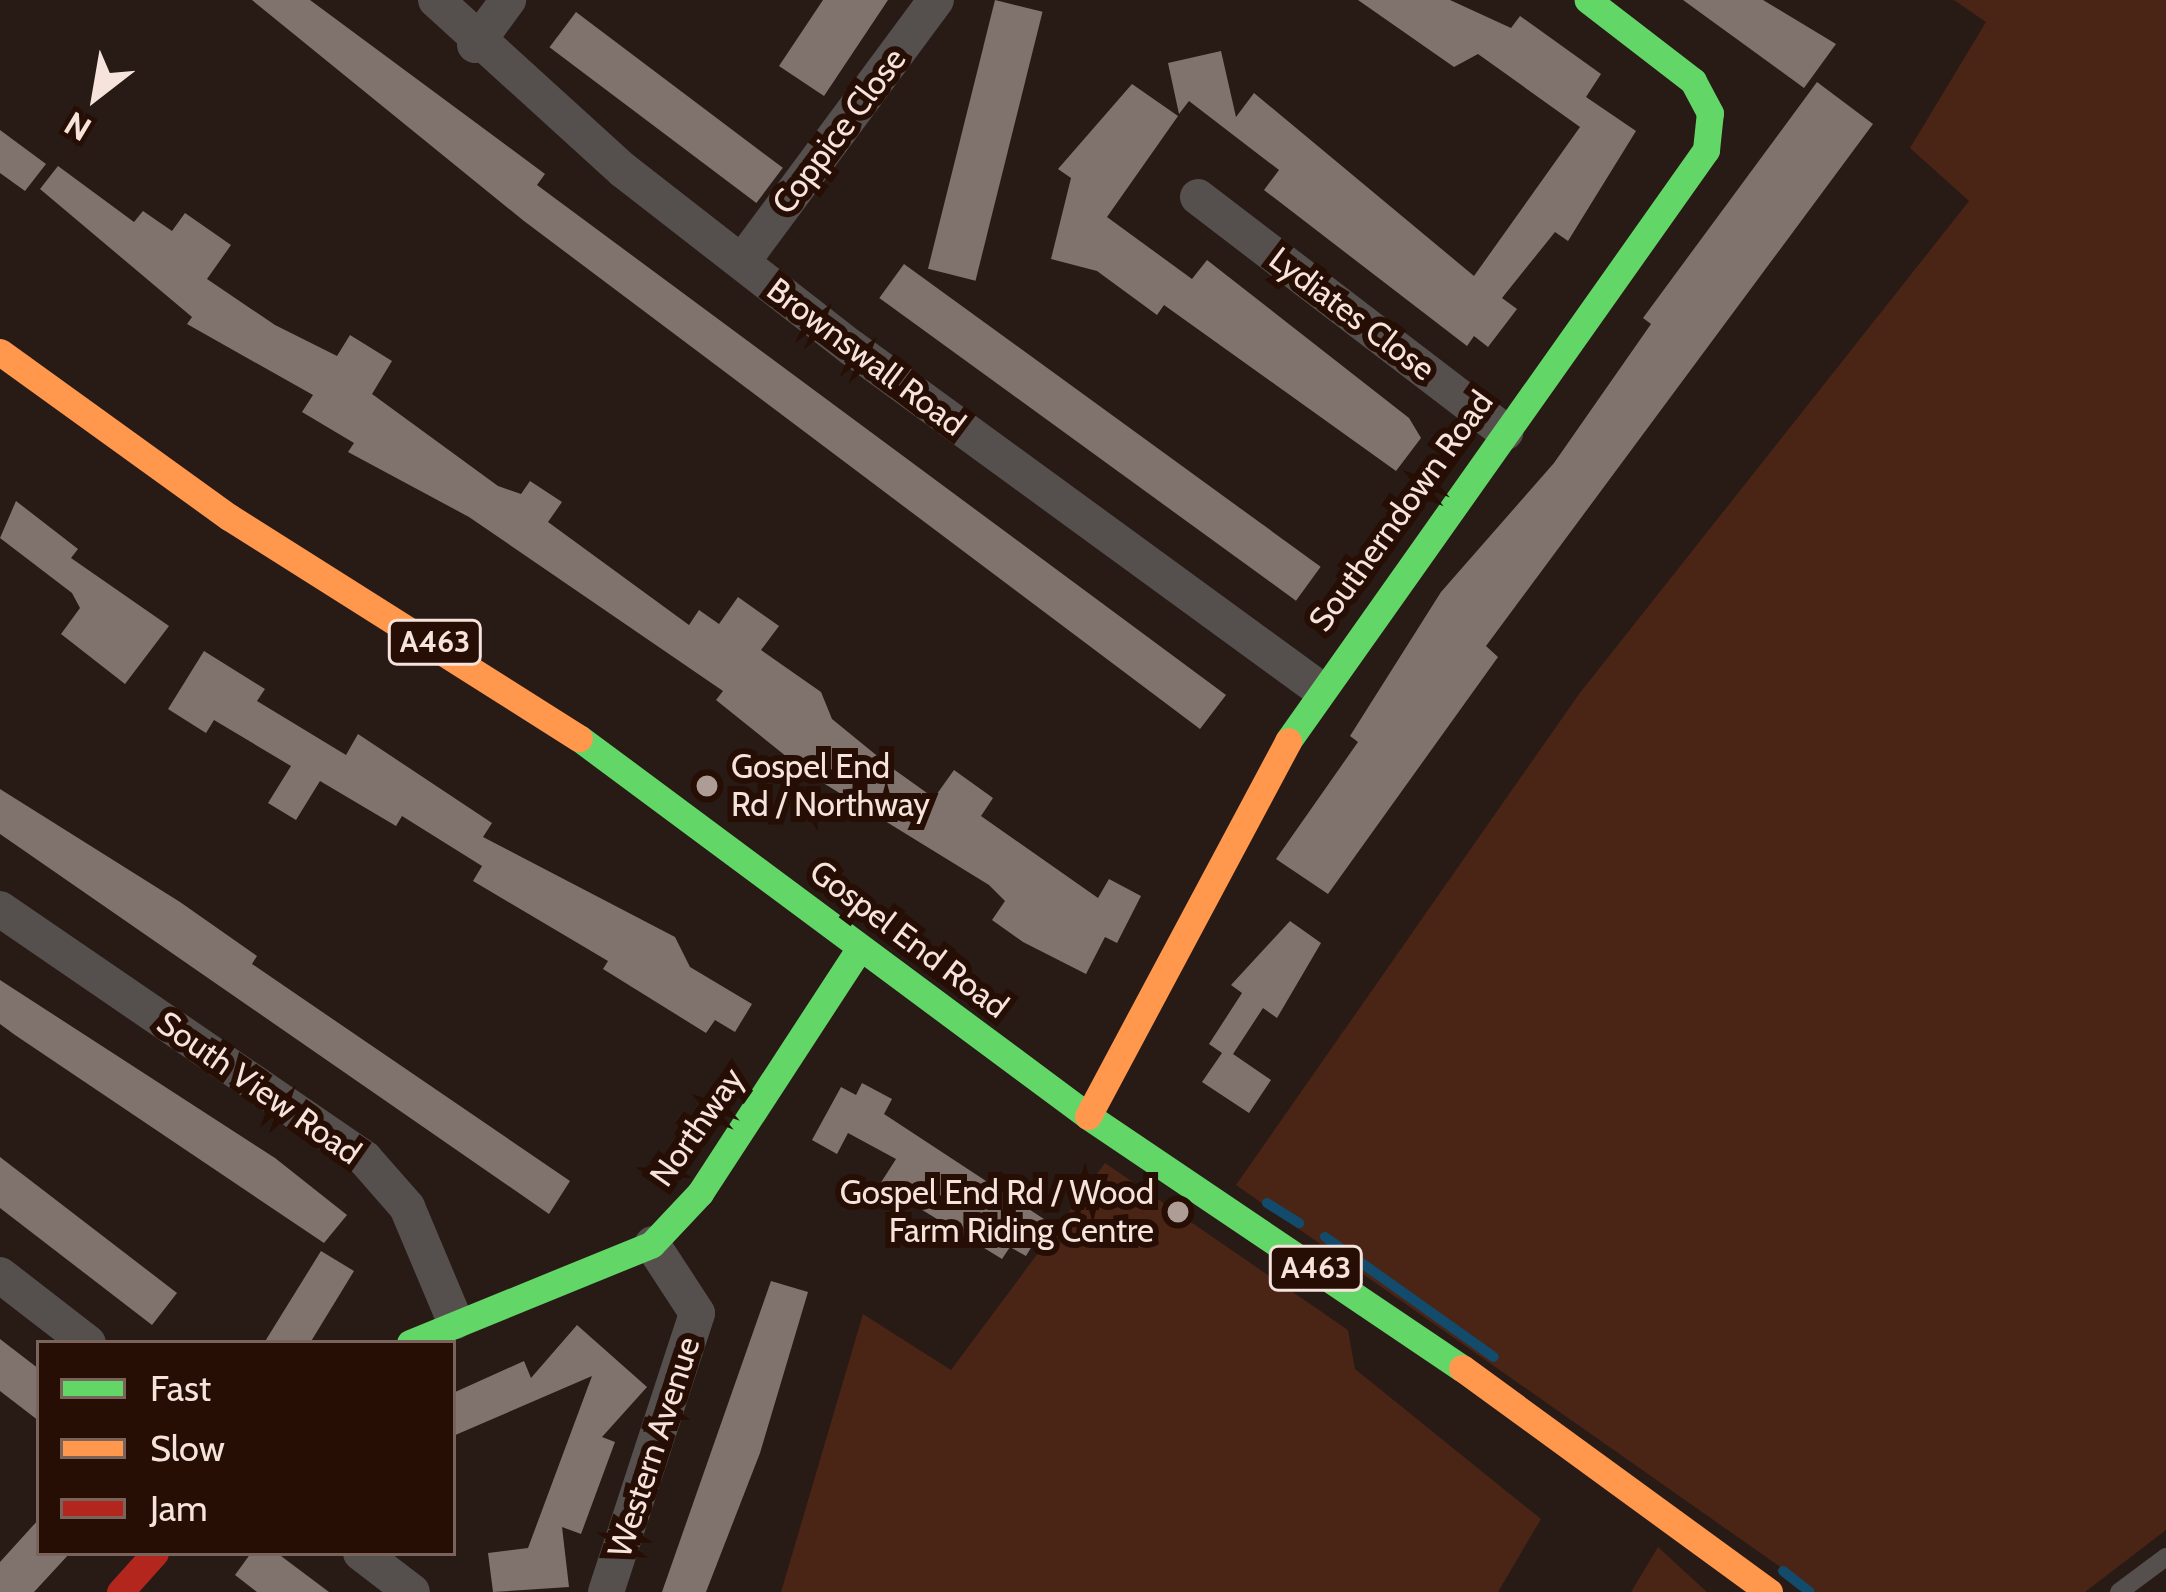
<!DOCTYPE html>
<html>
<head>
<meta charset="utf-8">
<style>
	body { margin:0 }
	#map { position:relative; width:2166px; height:1592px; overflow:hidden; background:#281a15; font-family:Cabin,sans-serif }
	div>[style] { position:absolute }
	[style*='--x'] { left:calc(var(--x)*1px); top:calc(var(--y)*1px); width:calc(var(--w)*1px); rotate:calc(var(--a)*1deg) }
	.green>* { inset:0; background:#4a2415 }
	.stream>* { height:10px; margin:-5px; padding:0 5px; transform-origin:5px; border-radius:5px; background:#134b6c }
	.building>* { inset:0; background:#80736e; transform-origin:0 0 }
	.lane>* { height:18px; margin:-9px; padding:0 9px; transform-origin:9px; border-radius:9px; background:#554f4d }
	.street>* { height:36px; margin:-18px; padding:0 18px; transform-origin:18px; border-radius:18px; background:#554f4d }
	.fast>* { height:27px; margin:-13.5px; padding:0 13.5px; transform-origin:13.5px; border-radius:13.5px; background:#63d668 }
	.slow>* { height:27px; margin:-13.5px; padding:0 13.5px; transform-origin:13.5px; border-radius:13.5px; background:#ff974d }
	.jam>* { height:27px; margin:-13.5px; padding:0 13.5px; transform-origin:13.5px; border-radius:13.5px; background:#b3261e }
	.dots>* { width:33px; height:33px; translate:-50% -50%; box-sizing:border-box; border:6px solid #260e05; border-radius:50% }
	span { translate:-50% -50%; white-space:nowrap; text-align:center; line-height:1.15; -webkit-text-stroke:12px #260e05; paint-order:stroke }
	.shield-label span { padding:3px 9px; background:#260e05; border:3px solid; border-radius:9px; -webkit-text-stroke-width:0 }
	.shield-label { font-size:30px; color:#f6e3dc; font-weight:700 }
	.street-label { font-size:33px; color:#f6e3dc }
	.poi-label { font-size:33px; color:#f6e3dc }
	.left { translate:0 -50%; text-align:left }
	.right { translate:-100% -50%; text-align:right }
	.legend { position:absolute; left:36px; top:1340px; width:420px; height:216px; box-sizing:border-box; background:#260e05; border:3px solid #79635b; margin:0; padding:15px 21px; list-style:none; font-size:36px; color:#f6e3dc }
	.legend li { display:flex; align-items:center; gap:24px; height:60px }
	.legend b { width:60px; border:3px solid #79635b }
	.north { position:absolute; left:36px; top:36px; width:120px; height:120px; -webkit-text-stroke:9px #260e05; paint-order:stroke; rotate:211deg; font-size:33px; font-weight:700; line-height:48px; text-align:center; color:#f6e3dc }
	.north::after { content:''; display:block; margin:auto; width:42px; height:54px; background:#f6e3dc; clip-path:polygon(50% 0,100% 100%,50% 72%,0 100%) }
</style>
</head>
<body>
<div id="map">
	<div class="green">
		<div style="clip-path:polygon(1954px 0,2166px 0,2166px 1530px,2085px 1592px,1816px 1592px,1236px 1185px,1579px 694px,1969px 201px,1910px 148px,1986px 22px)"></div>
		<div style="clip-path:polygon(1105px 1163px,1348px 1330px,1355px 1369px,1541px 1519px,1498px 1592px,781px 1592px,863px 1314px,951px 1370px)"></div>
		<div style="clip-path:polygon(1658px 1547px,1707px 1592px,1631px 1592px)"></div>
	</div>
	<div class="stream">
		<div style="--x:1267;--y:1203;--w:38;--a:32"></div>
		<div style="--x:1325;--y:1237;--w:207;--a:35.4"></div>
		<div style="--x:1783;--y:1571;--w:34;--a:38"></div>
	</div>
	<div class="building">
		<div style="clip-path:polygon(252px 0,310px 0,545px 174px,537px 185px,1226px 695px,1200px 729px,524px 221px)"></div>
		<div style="clip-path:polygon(823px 0,888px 0,824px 96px,779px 66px)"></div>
		<div style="left:995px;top:0;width:49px;height:277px;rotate:14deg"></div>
		<div style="clip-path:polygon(1358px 0,1450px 0,1511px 28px,1520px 16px,1601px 74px,1586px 97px,1636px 131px,1568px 241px,1555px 232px,1502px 298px,1517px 309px,1488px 347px,1474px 336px,1467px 346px,1264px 190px,1279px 170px,1189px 101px,1179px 114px,1168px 63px,1221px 51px,1236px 117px,1254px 93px,1474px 276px,1580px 127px,1478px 54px,1454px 67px)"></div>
		<div style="clip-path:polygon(1683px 0,1763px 0,1836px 44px,1804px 88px)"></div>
		<div style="left:576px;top:12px;width:259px;height:44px;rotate:37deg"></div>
		<div style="clip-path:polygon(1817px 82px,1873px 124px,1486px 646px,1498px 657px,1328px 894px,1276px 859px,1358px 742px,1350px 736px,1441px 592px,1554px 463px,1651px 324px,1643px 318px)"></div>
		<div style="clip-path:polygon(1132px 84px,1178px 116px,1107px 217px,1192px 279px,1207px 260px,1409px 418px,1421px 438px,1396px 471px,1164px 305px,1157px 315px,1097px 271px,1051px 259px,1071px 178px,1058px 169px)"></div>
		<div style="clip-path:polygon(0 130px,46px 164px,25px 191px,0 173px)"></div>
		<div style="clip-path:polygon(58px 166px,134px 222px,143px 211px,172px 231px,185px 213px,231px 245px,207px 279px,275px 325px,337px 356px,350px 335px,392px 361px,372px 394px,498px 486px,521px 494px,530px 481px,562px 502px,548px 522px,689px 625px,699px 610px,719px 624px,738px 597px,779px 626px,761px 650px,821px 692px,832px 719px,892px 768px,934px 798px,954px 770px,993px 798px,981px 816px,1098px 898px,1109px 879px,1141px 896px,1117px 943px,1105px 937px,1086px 974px,1023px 942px,992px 920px,1005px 901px,989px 885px,807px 773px,716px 700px,723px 691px,469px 517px,348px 452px,354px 443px,302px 412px,313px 395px,187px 324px,192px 317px,40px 189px)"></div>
		<div style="left:904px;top:264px;width:515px;height:42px;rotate:36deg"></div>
		<div style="clip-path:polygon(16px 501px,78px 549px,71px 558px,169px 626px,125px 684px,61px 634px,80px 608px,72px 593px,0 538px)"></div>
		<div style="clip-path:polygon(204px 651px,265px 689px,257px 701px,346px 755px,358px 734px,492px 823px,483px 837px,675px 937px,690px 967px,752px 1004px,735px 1032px,715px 1020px,706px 1033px,603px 969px,608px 961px,473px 881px,482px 866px,402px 816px,396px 826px,320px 781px,296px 820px,268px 803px,291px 766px,214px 720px,206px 733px,168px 709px)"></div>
		<div style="clip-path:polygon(0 789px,180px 902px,257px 956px,252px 964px,570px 1181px,549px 1214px,0 834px)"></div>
		<div style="clip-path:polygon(1290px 921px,1321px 943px,1277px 1018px,1263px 1008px,1233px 1054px,1271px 1080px,1249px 1113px,1202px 1082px,1222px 1053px,1209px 1044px,1242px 993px,1231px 985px)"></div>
		<div style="clip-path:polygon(0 980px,275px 1158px,347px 1215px,324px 1243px,15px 1035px,0 1024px)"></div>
		<div style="clip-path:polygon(862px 1083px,892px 1099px,884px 1114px,1047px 1221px,1026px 1256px,1010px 1247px,1002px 1259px,880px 1184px,896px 1159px,848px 1133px,837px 1154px,812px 1140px,841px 1087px,856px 1095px)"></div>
		<div style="clip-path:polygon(0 1157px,177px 1293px,152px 1325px,0 1208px)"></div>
		<div style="clip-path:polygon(321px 1251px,354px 1271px,310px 1343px,264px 1343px)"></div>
		<div style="clip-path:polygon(771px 1281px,808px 1292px,760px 1453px,706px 1592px,662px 1592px)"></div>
		<div style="clip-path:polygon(577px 1325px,647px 1387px,602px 1437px,615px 1442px,581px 1534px,562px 1527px,569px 1587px,493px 1592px,488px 1553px,528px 1548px,592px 1376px,453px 1436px,453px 1393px,524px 1361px,531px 1378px)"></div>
		<div style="clip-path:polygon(0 1339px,39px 1369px,39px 1421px,0 1391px)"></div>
		<div style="clip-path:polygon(39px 1519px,39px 1553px,70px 1553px,34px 1592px,0 1592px,0 1562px)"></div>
		<div style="clip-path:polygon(251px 1553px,277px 1553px,329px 1592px,257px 1592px,235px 1575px)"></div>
	</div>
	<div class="lane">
		<div style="--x:2119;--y:1592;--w:59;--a:-36.7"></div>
	</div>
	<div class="street">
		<div style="--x:436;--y:0;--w:253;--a:42.3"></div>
		<div style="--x:623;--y:170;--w:290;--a:37.9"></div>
		<div style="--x:852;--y:348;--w:575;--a:36.09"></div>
		<div style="--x:475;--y:45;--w:56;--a:-53.7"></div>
		<div style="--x:1198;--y:197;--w:387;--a:37.4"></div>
		<div style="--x:742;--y:262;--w:326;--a:-53.5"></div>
		<div style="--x:0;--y:909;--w:442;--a:34.4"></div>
		<div style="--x:365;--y:1159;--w:64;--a:48.8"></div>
		<div style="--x:407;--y:1207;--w:124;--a:67.2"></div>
		<div style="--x:0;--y:1275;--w:111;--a:37.7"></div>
		<div style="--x:361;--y:1553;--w:64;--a:37.4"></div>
		<div style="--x:606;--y:1592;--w:293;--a:-71.9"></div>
		<div style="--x:697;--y:1313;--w:82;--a:-123.1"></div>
	</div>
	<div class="fast">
		<div style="--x:579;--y:738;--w:634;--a:36.6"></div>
		<div style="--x:1088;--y:1116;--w:451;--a:34"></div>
		<div style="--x:1288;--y:741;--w:724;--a:-54.73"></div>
		<div style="--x:1706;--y:150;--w:37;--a:-84"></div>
		<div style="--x:1710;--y:113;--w:36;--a:-118"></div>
		<div style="--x:1693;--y:81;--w:133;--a:-142.4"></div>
		<div style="--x:410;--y:1343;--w:261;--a:-22.2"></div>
		<div style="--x:652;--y:1244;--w:70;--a:-46.7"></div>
		<div style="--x:700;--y:1193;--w:293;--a:-56.9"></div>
	</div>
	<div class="slow">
		<div style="--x:0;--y:352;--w:282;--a:35.8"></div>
		<div style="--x:229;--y:517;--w:414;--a:32.3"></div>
		<div style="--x:1088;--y:1116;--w:425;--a:-61.9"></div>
		<div style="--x:1462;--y:1368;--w:380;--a:36.1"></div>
	</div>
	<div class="jam">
		<div style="--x:120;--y:1592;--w:52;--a:-48.1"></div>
	</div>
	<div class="dots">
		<div style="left:707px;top:786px;background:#ae9d96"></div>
		<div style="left:1178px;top:1212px;background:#ae9d96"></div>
	</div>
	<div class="shield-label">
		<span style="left:435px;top:642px">A463</span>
		<span style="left:1316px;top:1268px">A463</span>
	</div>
	<div class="street-label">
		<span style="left:839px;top:131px;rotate:-53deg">Coppice Close</span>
		<span style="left:1352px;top:314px;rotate:37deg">Lydiates Close</span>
		<span style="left:866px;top:357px;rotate:37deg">Brownswall Road</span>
		<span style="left:1401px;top:511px;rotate:-54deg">Southerndown Road</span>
		<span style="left:909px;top:939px;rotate:37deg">Gospel End Road</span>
		<span style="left:259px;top:1088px;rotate:35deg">South View Road</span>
		<span style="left:697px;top:1127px;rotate:-55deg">Northway</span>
		<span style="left:654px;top:1447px;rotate:-72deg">Western Avenue</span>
	</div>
	<div class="poi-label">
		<span class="left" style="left:731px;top:786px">Gospel End<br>Rd / Northway</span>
		<span class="right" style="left:1154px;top:1212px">Gospel End Rd / Wood<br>Farm Riding Centre</span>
	</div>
	<ul class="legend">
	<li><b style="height:15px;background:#63d668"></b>Fast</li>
	<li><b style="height:15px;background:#ff974d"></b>Slow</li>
	<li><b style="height:15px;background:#b3261e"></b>Jam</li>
	</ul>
	<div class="north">N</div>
</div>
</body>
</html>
